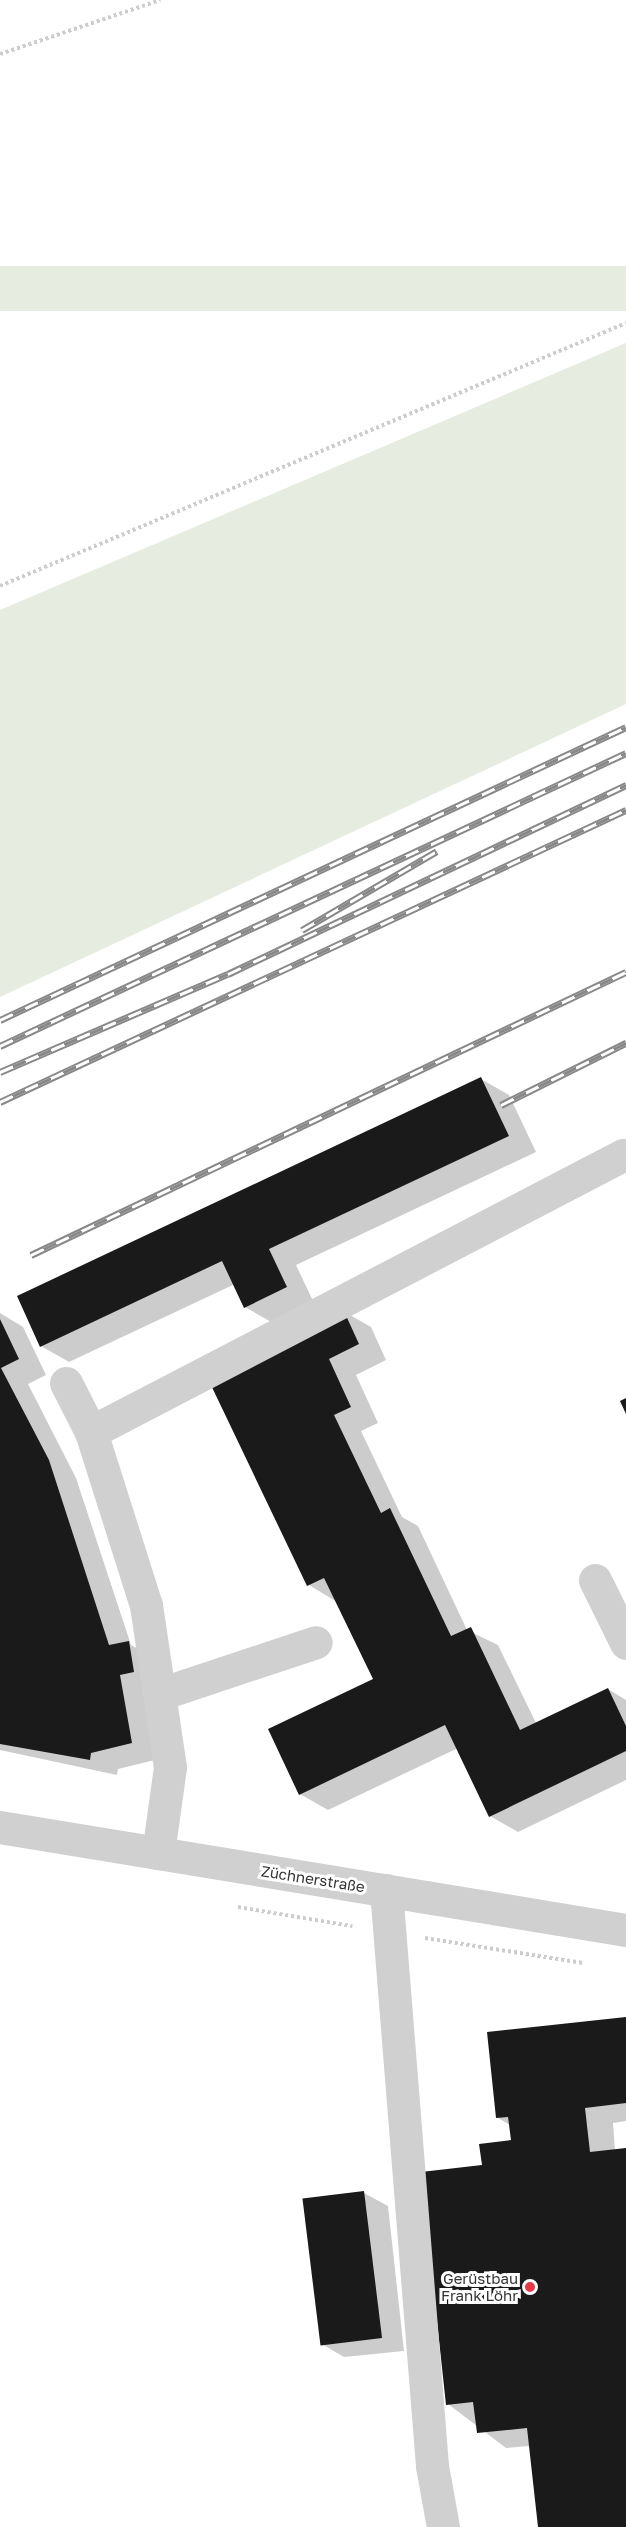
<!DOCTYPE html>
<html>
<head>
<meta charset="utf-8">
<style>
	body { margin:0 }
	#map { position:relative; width:626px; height:2527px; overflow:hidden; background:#fff; font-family:"Golos Text",sans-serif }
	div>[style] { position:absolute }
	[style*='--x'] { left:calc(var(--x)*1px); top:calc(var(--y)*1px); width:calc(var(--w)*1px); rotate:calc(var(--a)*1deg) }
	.green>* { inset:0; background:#e6ecdf; transform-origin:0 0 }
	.shadow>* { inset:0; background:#0003 }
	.building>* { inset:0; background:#1a1a1a; transform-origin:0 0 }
	.path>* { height:4px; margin-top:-2px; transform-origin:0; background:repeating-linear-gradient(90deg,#cdcdcd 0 3px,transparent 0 6px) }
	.minor>* { height:33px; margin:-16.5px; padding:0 16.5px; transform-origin:16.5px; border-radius:16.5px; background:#d0d0d0 }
	.rail>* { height:7px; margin-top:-3.5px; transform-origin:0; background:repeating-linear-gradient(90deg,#fff 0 14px,#888 0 28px); box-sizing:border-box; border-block:2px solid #888 }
	.dots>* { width:16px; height:16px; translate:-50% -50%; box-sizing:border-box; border:3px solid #fff; border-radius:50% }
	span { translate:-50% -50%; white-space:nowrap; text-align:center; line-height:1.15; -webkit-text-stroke:6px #fff; paint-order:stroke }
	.street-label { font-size:15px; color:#333 }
	.poi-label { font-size:15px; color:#333 }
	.right { translate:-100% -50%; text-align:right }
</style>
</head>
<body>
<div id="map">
	<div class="green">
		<div style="left:626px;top:266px;width:45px;height:679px;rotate:90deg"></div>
		<div style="clip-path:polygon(626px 343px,626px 704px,0 997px,0 610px)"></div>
	</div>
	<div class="shadow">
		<div style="clip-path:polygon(481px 1079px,509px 1095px,536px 1152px,296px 1265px,314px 1303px,273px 1323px,245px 1307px,235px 1284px,69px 1362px,41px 1346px)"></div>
		<div style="clip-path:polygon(343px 1311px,371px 1327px,386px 1360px,356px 1375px,378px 1423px,361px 1431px,402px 1517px,418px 1526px,467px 1630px,498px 1645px,536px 1723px,608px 1689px,626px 1700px,626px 1780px,518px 1832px,490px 1816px,458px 1748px,328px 1810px,300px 1794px,375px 1679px,337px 1602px,309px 1585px,211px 1382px)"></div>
		<div style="clip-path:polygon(0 1313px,23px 1327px,46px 1375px,28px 1384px,76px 1478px,131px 1645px,156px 1659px,159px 1759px,118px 1769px,117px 1775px,0 1750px)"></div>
		<div style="clip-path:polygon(626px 2018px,626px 2121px,613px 2123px,615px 2151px,626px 2150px,626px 2527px,539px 2527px,530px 2446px,506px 2448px,448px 2404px,483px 2166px,512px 2142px,510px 2125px,498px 2118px)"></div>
		<div style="clip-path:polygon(364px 2193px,388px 2206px,404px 2351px,344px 2357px,320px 2343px)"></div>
	</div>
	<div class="building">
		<div style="clip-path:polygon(481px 1077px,509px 1136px,269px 1249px,287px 1287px,244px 1308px,222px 1261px,40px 1347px,17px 1296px)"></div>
		<div style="clip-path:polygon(343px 1309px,359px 1344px,329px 1359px,351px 1407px,334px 1415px,381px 1513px,390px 1508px,451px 1636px,471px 1627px,520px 1730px,608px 1688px,626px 1726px,626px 1751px,489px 1817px,445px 1725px,299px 1795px,268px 1729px,373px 1679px,324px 1578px,307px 1586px,209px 1381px)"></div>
		<div style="clip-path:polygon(0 1319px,19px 1359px,1px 1368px,49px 1460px,109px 1645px,129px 1641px,134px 1672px,120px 1675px,132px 1743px,91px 1753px,90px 1760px,0 1744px)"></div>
		<div style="clip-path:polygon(626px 1398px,626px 1414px,620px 1401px)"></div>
		<div style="clip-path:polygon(626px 2017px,626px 2103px,585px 2108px,590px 2152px,626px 2148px,626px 2527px,538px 2527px,527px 2428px,477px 2433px,473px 2402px,446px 2405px,421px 2172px,482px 2165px,479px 2144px,511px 2140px,508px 2117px,496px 2118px,487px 2032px)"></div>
		<div style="left:364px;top:2191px;width:148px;height:62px;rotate:83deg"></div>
	</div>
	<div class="path">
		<div style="--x:0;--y:54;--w:169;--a:-18.6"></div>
		<div style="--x:0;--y:586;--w:679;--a:-22.79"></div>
		<div style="--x:238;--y:1907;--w:116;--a:9.5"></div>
		<div style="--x:425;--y:1938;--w:160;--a:9"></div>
	</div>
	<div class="minor">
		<div style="--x:66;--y:1383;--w:55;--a:63"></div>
		<div style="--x:91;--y:1432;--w:182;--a:72.4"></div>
		<div style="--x:146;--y:1605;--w:164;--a:81.6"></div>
		<div style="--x:170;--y:1767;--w:87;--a:97.9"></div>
		<div style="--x:91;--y:1432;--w:600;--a:-27.5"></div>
		<div style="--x:595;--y:1580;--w:70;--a:63.8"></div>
		<div style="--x:160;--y:1694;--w:164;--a:-18.4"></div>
		<div style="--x:0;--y:1827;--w:634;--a:9.34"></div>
		<div style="--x:386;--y:1890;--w:578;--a:85.43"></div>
		<div style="--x:432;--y:2466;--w:62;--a:79.8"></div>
	</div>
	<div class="rail">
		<div style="--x:302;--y:930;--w:156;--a:-30.3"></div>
		<div style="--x:0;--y:1020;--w:691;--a:-25.08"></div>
		<div style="--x:0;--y:1046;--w:691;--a:-25.08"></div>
		<div style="--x:0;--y:1072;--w:248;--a:-23.3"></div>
		<div style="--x:228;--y:974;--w:441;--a:-25.4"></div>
		<div style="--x:0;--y:1102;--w:691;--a:-25.01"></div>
		<div style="--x:501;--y:1105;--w:140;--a:-26.4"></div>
		<div style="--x:31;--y:1255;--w:659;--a:-25.44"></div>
	</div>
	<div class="dots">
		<div style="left:530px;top:2287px;background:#e63946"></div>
	</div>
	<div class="street-label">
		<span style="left:313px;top:1879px;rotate:9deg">Züchnerstraße</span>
	</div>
	<div class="poi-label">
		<span class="right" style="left:518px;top:2287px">Gerüstbau<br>Frank Löhr</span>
	</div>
</div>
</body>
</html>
